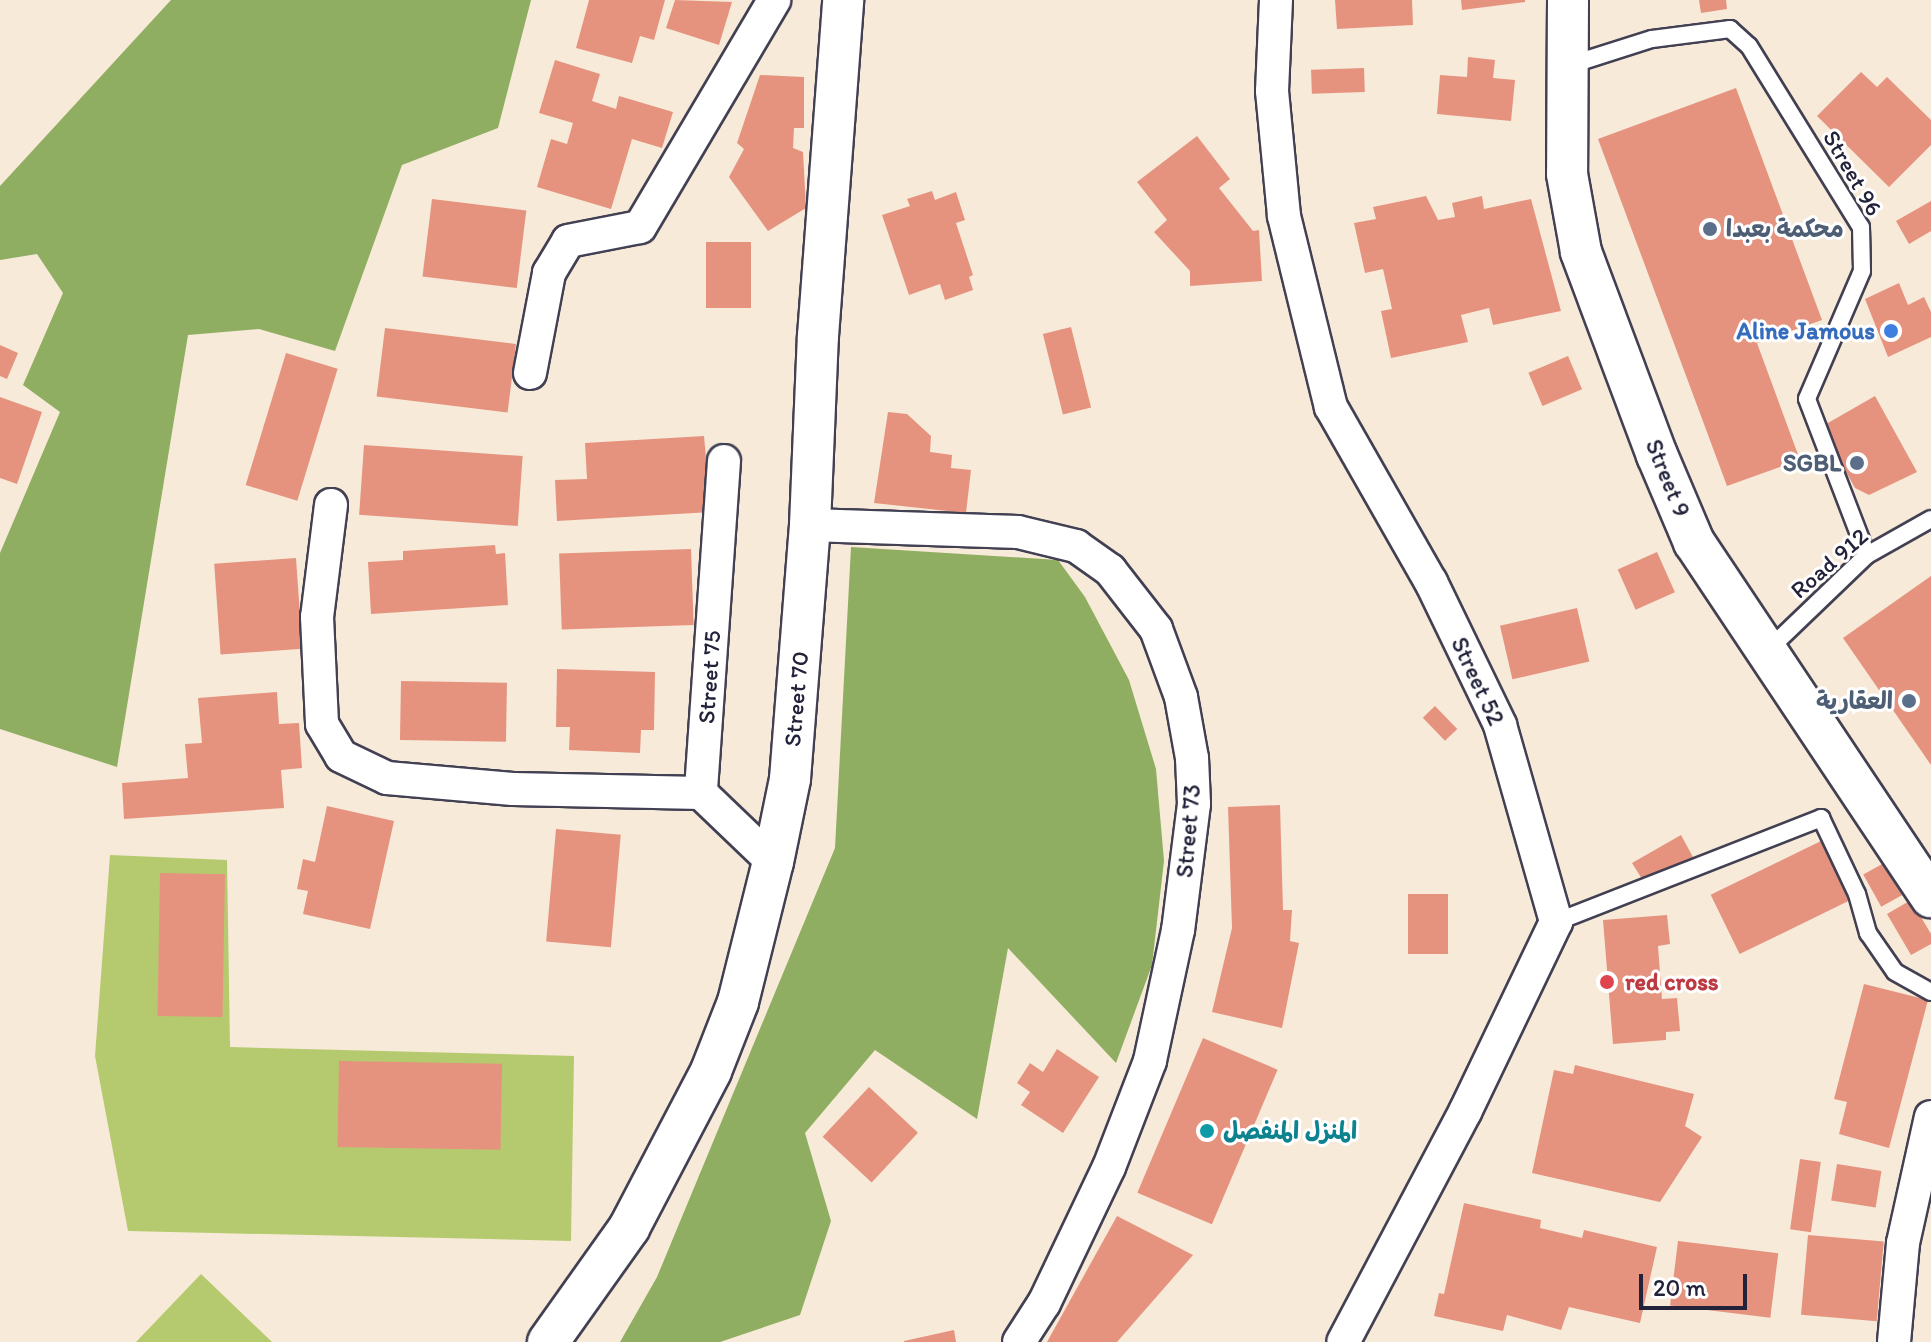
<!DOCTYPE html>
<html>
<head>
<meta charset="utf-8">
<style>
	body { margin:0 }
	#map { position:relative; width:1931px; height:1342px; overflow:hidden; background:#f7ead8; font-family:Itim,"Playpen Sans Arabic",sans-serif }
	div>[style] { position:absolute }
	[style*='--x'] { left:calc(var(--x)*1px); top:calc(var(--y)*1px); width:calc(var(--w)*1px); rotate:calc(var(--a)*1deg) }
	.green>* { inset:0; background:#b5ca6e }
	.forest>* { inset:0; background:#90ae61 }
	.building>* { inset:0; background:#e5937f; transform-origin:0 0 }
	.roads { filter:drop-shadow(2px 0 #424053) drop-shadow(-2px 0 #424053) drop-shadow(0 2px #424053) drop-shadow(0 -2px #424053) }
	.service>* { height:16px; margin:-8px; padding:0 8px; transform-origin:8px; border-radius:8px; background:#fff }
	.minor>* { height:32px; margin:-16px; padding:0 16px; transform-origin:16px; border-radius:16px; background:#fff }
	.tertiary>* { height:40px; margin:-20px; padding:0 20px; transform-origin:20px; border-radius:20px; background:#fff }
	.dots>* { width:22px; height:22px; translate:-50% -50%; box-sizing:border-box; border:4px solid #fff; border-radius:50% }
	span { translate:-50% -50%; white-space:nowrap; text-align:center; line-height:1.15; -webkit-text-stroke:6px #fff; paint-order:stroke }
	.street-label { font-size:24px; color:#22223b }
	.service-label { font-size:24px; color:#4e5e75; font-weight:700 }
	.left { translate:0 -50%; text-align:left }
	.right { translate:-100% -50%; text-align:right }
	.shop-label { font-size:24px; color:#366cbe; font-weight:700 }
	.health-label { font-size:24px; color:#be3a42; font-weight:700 }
	.culture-label { font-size:24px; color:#0d838f; font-weight:700 }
	.scale { position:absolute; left:1639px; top:1274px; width:108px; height:36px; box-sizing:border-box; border:4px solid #22223b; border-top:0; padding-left:10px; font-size:24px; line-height:28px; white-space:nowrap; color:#22223b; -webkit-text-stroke:6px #fff; paint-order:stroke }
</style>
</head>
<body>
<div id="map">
	<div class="green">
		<div style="clip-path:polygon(110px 855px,227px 860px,230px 1047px,574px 1056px,571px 1241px,128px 1231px,95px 1056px)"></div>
		<div style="clip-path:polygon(201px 1274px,272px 1342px,136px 1342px)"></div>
	</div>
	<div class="forest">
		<div style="clip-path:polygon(171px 0,531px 0,498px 128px,402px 165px,335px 351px,259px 329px,188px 335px,117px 767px,0 729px,0 553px,60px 412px,23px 385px,63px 293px,37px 254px,0 260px,0 186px)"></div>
		<div style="clip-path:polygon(851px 547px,1058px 560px,1085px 597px,1129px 680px,1156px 769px,1164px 861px,1152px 965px,1116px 1063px,1008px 948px,977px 1119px,875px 1050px,805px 1133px,831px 1221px,800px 1315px,720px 1342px,620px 1342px,657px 1277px,835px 848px)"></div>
	</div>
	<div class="building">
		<div style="clip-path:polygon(589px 0,665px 0,654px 40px,640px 36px,632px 63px,576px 48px)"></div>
		<div style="clip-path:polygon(675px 0,732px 2px,719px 45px,666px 28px)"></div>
		<div style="clip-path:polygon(1335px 0,1412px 0,1413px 25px,1337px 29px)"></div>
		<div style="clip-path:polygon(1461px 0,1525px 0,1525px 2px,1462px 10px)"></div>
		<div style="clip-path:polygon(1699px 0,1726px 0,1727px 9px,1701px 13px)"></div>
		<div style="clip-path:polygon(1468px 57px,1495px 60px,1493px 78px,1515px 80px,1511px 121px,1437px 114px,1440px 75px,1467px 77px)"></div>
		<div style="clip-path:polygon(555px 60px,600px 74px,592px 101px,616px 109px,619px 96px,673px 112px,662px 148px,632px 139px,611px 209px,537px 187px,551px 139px,567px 144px,573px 123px,539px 113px)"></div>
		<div style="left:1364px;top:68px;width:24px;height:53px;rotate:88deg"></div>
		<div style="clip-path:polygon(1861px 72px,1877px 87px,1887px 77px,1931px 120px,1931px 145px,1889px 187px,1817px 116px)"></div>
		<div style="clip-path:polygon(760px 75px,804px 77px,804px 128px,794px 128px,793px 148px,803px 152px,806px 208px,768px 231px,729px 177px,744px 149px,737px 143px)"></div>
		<div style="clip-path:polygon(1736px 88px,1822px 320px,1757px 343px,1800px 460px,1727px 486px,1598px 139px)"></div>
		<div style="clip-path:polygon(1197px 136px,1230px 179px,1219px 188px,1253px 231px,1259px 230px,1262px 281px,1190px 286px,1190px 271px,1154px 232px,1167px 220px,1137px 182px)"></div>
		<div style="clip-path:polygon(932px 191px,935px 200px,956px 192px,965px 220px,956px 223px,973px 275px,969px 277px,973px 290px,945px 300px,940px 284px,909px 295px,882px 215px,910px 206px,907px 199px)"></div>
		<div style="clip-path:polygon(1426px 196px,1438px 220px,1455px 217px,1452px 203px,1482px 196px,1484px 209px,1531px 199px,1561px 311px,1493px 325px,1489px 308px,1461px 315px,1468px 342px,1391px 358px,1381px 311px,1392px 309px,1383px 269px,1365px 273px,1354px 223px,1376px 219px,1373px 207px)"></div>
		<div style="left:432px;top:199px;width:95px;height:78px;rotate:7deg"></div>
		<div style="clip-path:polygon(1931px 201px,1931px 231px,1909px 244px,1896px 221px)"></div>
		<div style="left:706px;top:242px;width:45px;height:66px"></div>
		<div style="clip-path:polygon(1899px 283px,1908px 305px,1924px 297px,1931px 312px,1931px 337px,1888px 357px,1865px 299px)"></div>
		<div style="left:1071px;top:327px;width:83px;height:29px;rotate:76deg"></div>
		<div style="left:385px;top:328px;width:132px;height:69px;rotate:7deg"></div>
		<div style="clip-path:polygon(0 345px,18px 353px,7px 379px,0 376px)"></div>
		<div style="left:286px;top:353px;width:54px;height:138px;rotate:17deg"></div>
		<div style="left:1568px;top:356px;width:36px;height:43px;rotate:67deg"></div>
		<div style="clip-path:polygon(1875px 396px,1917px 472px,1869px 495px,1855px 488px,1821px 427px)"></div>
		<div style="clip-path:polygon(0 397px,42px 412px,17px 484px,0 478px)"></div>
		<div style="clip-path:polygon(888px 412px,907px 414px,931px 436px,930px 452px,952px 455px,951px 468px,971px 470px,966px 513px,874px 503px)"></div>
		<div style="clip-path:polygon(704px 436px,711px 512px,557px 521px,555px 480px,587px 479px,585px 443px)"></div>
		<div style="left:364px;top:445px;width:159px;height:70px;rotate:4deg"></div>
		<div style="clip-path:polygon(495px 545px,496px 554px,505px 553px,508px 605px,371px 614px,368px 562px,403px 560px,403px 551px)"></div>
		<div style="left:691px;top:549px;width:76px;height:132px;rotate:88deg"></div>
		<div style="left:1657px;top:552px;width:44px;height:43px;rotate:66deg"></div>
		<div style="left:296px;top:558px;width:91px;height:82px;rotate:86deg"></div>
		<div style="clip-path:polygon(1931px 576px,1931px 765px,1843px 638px)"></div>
		<div style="left:1577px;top:608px;width:55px;height:79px;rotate:77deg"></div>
		<div style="clip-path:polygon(557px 669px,655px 672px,654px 730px,641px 730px,640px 753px,569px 750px,570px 727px,556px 727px)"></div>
		<div style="left:401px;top:681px;width:106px;height:59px;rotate:1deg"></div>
		<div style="clip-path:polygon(277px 692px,279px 724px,299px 723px,302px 768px,281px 770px,284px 808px,124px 819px,122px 783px,188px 778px,185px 744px,202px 743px,198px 698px)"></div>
		<div style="left:1435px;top:706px;width:32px;height:17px;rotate:46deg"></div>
		<div style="clip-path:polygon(1280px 805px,1283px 910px,1292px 910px,1290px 941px,1299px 943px,1282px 1028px,1212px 1012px,1232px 928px,1228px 807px)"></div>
		<div style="clip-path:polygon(327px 806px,394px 821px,370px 929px,303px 914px,308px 891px,297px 889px,303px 859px,315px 862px)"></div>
		<div style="left:556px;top:829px;width:65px;height:113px;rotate:5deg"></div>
		<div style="clip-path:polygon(1681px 835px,1694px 859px,1642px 879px,1632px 863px)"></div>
		<div style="left:1823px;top:840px;width:66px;height:125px;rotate:64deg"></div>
		<div style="left:1893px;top:858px;width:37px;height:34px;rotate:61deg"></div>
		<div style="left:160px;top:873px;width:65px;height:143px;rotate:1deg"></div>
		<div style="left:1408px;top:894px;width:40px;height:60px"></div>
		<div style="clip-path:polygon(1911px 900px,1931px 934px,1931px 944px,1911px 955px,1887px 914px)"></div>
		<div style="clip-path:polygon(1667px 915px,1670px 944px,1658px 946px,1662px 999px,1677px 998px,1680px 1031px,1666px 1032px,1666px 1040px,1613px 1044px,1603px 920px)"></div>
		<div style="clip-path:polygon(1864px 984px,1928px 1000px,1889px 1148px,1839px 1134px,1847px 1102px,1834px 1099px)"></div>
		<div style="left:1203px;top:1038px;width:81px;height:168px;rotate:23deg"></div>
		<div style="clip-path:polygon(1057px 1049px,1099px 1077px,1063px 1133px,1021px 1105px,1030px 1092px,1017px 1083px,1030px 1063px,1043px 1072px)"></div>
		<div style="left:339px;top:1061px;width:163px;height:86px;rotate:1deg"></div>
		<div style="clip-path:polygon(1575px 1065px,1694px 1094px,1685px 1126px,1702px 1137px,1660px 1202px,1532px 1173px,1554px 1070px,1573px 1074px)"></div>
		<div style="left:869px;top:1087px;width:67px;height:68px;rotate:43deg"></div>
		<div style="left:1800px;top:1159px;width:21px;height:71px;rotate:8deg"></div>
		<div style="left:1837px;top:1164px;width:45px;height:37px;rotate:9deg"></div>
		<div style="clip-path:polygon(1464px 1203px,1541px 1220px,1540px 1228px,1582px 1238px,1584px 1230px,1657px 1247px,1640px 1323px,1569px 1307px,1561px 1330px,1507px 1315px,1503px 1331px,1434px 1316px,1439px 1293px,1444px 1294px)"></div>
		<div style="clip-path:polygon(1117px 1216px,1193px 1255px,1117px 1342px,1047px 1342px)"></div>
		<div style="left:1808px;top:1235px;width:76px;height:80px;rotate:5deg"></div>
		<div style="left:1678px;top:1241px;width:101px;height:65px;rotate:7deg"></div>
		<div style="clip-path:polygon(954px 1330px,956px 1342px,904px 1342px,904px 1341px)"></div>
	</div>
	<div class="roads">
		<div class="service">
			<div style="--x:1570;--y:65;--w:86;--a:-17.6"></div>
			<div style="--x:1652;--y:39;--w:79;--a:-7.3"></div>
			<div style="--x:1730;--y:29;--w:25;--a:42"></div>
			<div style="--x:1749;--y:46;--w:213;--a:58.3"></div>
			<div style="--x:1861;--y:227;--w:44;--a:88.7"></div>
			<div style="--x:1862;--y:271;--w:139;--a:113.3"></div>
			<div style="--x:1807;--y:399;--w:167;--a:69"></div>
			<div style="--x:1766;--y:652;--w:140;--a:-43.8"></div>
			<div style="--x:1867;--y:555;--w:73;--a:-29.4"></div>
			<div style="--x:1556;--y:922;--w:285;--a:-21.4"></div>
			<div style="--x:1821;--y:818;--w:84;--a:64.7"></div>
			<div style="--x:1857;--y:894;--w:41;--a:74.2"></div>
			<div style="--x:1868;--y:933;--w:47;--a:55.3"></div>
			<div style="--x:1895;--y:972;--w:41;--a:29.1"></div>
		</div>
		<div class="minor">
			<div style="--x:1276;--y:0;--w:91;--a:92.5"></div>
			<div style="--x:1272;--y:91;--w:126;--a:84.5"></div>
			<div style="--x:1284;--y:216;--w:197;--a:76.2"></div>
			<div style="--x:1331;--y:407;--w:202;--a:60.3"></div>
			<div style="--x:1431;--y:582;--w:159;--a:64.2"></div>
			<div style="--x:1500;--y:725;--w:205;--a:74.1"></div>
			<div style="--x:1556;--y:922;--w:211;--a:115.6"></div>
			<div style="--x:1465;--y:1112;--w:260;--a:117.9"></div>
			<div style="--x:530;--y:373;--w:102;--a:-79.2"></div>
			<div style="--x:549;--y:273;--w:37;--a:-59"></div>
			<div style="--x:568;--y:241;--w:73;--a:-11"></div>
			<div style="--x:640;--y:227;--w:264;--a:-59.4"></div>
			<div style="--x:724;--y:461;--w:333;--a:94"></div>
			<div style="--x:701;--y:793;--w:100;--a:43.8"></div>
			<div style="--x:331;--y:505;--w:113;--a:97.1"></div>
			<div style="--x:317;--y:617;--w:107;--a:87.3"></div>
			<div style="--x:322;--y:724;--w:37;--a:59"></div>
			<div style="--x:341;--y:756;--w:51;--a:25.6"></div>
			<div style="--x:387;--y:778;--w:126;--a:5"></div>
			<div style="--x:513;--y:789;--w:188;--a:1.2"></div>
			<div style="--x:810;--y:525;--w:208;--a:1.9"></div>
			<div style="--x:1018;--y:532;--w:60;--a:13.6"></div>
			<div style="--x:1076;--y:546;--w:42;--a:35.2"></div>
			<div style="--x:1110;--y:570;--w:75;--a:52.1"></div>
			<div style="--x:1156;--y:629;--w:72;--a:69.8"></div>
			<div style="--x:1181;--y:697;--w:62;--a:79.8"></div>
			<div style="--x:1192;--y:758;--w:46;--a:87.5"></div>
			<div style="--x:1194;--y:804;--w:127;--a:97.2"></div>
			<div style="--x:1178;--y:930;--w:134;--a:102.1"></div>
			<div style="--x:1150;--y:1061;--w:114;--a:111.1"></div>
			<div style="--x:1109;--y:1167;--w:151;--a:115.5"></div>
			<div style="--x:1044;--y:1303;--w:46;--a:122.7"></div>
			<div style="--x:1894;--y:1342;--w:99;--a:-84.8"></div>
			<div style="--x:1903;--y:1243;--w:129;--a:-77.5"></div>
		</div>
		<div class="tertiary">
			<div style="--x:1568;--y:0;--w:174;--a:90.3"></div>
			<div style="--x:1567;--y:174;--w:79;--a:79.8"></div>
			<div style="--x:1581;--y:252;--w:217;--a:69.5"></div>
			<div style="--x:1657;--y:455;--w:95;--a:67"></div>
			<div style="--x:1694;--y:542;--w:427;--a:56.3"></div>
			<div style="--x:548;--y:1342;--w:140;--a:-54.6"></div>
			<div style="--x:629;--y:1228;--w:177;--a:-62.4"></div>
			<div style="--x:711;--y:1071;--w:74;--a:-68.6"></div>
			<div style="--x:738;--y:1002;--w:144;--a:-76"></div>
			<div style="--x:773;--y:862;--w:85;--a:-78.4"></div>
			<div style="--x:790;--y:779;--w:255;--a:-85.5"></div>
			<div style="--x:810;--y:525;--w:189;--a:-87.6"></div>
			<div style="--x:818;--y:336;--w:337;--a:-85.7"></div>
		</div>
	</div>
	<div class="dots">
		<div style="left:1710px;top:229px;background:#5c6f8a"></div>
		<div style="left:1891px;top:331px;background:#3f7fe0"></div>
		<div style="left:1857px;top:463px;background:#5c6f8a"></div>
		<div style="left:1909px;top:701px;background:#5c6f8a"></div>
		<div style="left:1607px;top:982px;background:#e0444e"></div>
		<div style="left:1207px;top:1131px;background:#0f9aa8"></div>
	</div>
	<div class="street-label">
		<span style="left:1853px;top:173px;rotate:60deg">Street 96</span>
		<span style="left:1668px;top:478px;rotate:68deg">Street 9</span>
		<span style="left:1829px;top:563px;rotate:-41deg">Road 912</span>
		<span style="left:709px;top:677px;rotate:-86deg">Street 75</span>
		<span style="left:1478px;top:681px;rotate:65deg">Street 52</span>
		<span style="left:796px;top:699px;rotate:-85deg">Street 70</span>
		<span style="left:1188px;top:831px;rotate:-85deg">Street 73</span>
	</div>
	<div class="service-label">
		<span class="left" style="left:1726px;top:229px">محكمة بعبدا</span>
		<span class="right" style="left:1841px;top:463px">SGBL</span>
		<span class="right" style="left:1893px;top:701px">العقارية</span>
	</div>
	<div class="shop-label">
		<span class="right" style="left:1875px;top:331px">Aline Jamous</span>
	</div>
	<div class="health-label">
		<span class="left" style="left:1625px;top:982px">red cross</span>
	</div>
	<div class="culture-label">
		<span class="left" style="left:1223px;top:1131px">المنزل المنفصل</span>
	</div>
	<div class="scale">20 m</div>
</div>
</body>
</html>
